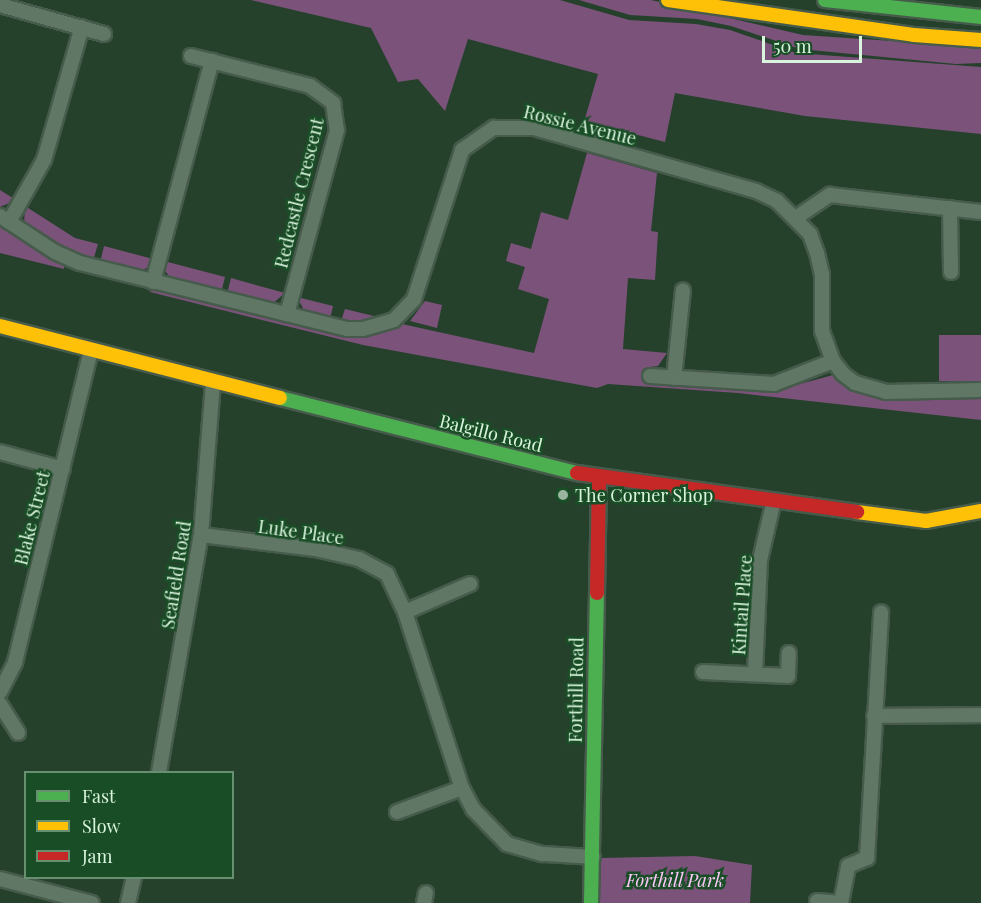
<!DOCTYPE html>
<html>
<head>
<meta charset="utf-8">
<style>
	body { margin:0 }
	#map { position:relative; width:981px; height:903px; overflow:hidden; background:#25412c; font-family:"Playfair Display",serif }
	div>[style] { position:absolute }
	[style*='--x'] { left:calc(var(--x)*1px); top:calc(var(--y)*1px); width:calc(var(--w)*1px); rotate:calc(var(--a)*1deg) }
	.green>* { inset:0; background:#7b5279; transform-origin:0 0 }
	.roads { filter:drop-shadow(2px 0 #465b4b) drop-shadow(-2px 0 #465b4b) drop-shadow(0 2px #465b4b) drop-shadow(0 -2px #465b4b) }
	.street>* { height:14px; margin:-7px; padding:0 7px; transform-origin:7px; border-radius:7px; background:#617766 }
	.fast>* { height:14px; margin:-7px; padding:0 7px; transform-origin:7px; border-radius:7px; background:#4caf50 }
	.slow>* { height:14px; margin:-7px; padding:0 7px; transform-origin:7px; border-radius:7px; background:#ffc107 }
	.jam>* { height:14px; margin:-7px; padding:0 7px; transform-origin:7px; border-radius:7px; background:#c62828 }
	.dots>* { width:16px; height:16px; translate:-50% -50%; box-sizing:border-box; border:3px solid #194d26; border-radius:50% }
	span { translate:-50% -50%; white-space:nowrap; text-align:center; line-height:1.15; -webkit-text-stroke:5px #194d26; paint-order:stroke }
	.street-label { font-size:18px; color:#d9f4dd }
	.poi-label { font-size:18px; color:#d9f4dd }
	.left { translate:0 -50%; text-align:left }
	.park-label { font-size:18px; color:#fdc8f9; font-style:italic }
	.legend { position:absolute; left:24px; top:771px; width:210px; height:108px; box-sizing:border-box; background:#194d26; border:2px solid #66906f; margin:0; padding:8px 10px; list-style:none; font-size:18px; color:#d9f4dd }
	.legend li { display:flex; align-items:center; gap:12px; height:30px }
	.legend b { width:30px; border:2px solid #66906f }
	.scale { position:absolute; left:762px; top:36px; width:100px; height:27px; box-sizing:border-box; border:3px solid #d9f4dd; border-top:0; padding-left:8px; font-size:18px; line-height:21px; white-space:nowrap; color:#d9f4dd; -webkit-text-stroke:4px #194d26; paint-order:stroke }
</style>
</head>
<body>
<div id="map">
	<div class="green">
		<div style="clip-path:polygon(251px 0,560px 0,629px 20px,696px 24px,730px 30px,796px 53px,981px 67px,981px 134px,805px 116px,675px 93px,665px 142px,638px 135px,615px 142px,581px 132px,598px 74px,468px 39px,445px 111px,418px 79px,398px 82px,371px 28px)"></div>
		<div style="clip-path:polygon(579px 0,651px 0,803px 35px,981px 47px,981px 63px,956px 64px,800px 49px,731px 26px,697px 19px,630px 15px)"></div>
		<div style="clip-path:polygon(587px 153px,657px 173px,651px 231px,658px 232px,655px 280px,628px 278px,623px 349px,667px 353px,658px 366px,650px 367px,649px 381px,774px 391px,833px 375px,864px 394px,880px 398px,981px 396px,981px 420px,738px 393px,608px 384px,597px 388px,363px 345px,150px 292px,152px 287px,350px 335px,379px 333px,402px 324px,534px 353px,549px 299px,518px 289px,525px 267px,506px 261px,511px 243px,531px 249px,541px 212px,568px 220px)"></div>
		<div style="clip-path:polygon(0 190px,16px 200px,0 207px)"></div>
		<div style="clip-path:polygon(25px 206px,75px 238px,98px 244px,93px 261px,53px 244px,24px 225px)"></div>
		<div style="clip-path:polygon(0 223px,64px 266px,64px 269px,0 253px)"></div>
		<div style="clip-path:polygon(104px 246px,153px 259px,147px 268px,137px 272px,100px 263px)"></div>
		<div style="clip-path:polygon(164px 261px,225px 277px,221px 293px,172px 280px,163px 268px)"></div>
		<div style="clip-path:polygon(231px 278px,285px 293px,272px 304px,227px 294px)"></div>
		<div style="clip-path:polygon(297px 297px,333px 306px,330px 319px,305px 312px)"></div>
		<div style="clip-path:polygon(425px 301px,442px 305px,437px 328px,410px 321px)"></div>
		<div style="clip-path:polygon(345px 309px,382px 318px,351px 324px,341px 321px)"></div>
		<div style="left:981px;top:335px;width:46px;height:42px;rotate:90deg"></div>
		<div style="clip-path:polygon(695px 856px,752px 865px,750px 903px,599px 903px,601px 858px)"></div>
	</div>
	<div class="roads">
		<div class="street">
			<div style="--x:0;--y:5;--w:108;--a:15.6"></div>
			<div style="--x:191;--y:56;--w:123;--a:14.1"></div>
			<div style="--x:310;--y:86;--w:29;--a:36"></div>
			<div style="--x:333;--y:103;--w:27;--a:82"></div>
			<div style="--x:337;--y:130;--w:191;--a:105.2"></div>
			<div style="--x:950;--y:208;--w:64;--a:89.1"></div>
			<div style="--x:0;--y:216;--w:66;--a:33.2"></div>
			<div style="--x:55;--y:252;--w:27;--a:24"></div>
			<div style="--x:80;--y:263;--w:275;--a:13.9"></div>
			<div style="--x:347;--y:329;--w:16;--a:0"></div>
			<div style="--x:363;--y:329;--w:32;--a:-16"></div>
			<div style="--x:394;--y:320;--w:29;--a:-46"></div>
			<div style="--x:414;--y:299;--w:157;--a:-72.1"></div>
			<div style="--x:462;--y:150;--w:39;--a:-35"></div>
			<div style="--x:494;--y:128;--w:40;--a:0"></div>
			<div style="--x:534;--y:128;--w:231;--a:15.8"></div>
			<div style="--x:756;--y:191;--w:23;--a:25"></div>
			<div style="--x:777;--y:201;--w:47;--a:45"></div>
			<div style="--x:810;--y:234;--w:20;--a:70"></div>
			<div style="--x:817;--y:253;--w:22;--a:77"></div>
			<div style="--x:822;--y:274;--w:57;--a:90"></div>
			<div style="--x:822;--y:331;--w:32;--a:70"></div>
			<div style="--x:833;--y:361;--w:16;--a:52"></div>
			<div style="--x:843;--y:374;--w:15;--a:37"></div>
			<div style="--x:855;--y:383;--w:32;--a:16"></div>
			<div style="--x:886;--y:392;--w:95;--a:-1.2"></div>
			<div style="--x:797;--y:217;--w:40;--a:-34"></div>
			<div style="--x:830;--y:195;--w:152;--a:6.4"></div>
			<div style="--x:9;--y:222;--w:71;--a:-60.6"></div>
			<div style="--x:44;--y:160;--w:138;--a:-74.1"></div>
			<div style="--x:153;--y:282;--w:229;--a:-75.1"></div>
			<div style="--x:650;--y:376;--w:124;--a:3.7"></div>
			<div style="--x:774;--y:384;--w:63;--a:-21.3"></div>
			<div style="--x:674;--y:378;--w:88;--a:-84.2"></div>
			<div style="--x:0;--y:452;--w:65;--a:15.1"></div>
			<div style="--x:201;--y:535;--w:115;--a:7"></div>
			<div style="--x:315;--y:549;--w:45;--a:12.8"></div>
			<div style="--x:359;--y:559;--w:32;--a:28"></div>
			<div style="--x:387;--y:574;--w:42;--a:64.7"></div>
			<div style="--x:405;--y:612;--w:185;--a:72.1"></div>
			<div style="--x:462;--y:788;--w:24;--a:62"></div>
			<div style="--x:473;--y:809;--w:49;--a:45.8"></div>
			<div style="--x:507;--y:844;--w:37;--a:16"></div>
			<div style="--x:543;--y:854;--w:50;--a:3.4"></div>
			<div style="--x:405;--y:612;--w:71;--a:-23.3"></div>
			<div style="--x:703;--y:672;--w:85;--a:2.7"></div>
			<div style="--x:788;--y:676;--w:23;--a:-88"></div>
			<div style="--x:755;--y:674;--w:114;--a:-87.5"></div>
			<div style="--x:760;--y:560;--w:57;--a:-76.9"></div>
			<div style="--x:0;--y:692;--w:34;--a:-63"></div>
			<div style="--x:15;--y:662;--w:321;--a:-76.3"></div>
			<div style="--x:0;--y:704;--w:34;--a:58"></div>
			<div style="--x:874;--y:716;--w:107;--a:-0.5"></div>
			<div style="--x:159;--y:772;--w:241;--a:-80"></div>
			<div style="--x:201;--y:535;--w:154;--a:-85.5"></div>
			<div style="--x:397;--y:812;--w:69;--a:-20.3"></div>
			<div style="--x:0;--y:879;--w:95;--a:14.6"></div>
			<div style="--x:817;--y:901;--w:24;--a:5"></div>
			<div style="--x:841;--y:903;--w:38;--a:-79"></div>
			<div style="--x:848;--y:866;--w:21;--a:-23"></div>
			<div style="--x:867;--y:858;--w:246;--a:-86.7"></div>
			<div style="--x:128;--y:903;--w:26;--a:-77"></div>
			<div style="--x:424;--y:903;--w:10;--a:-79"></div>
		</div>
		<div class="fast">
			<div style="--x:825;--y:0;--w:157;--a:6.2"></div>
			<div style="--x:280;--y:398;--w:306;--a:14.2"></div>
			<div style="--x:591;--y:903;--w:310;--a:-88.9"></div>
		</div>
		<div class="slow">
			<div style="--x:668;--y:0;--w:248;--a:8.1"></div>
			<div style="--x:914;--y:35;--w:67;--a:4.3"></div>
			<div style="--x:0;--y:326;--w:289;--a:14.4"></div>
			<div style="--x:857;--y:512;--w:70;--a:7.4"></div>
			<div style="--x:926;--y:521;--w:56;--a:-10.3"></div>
		</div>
		<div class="jam">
			<div style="--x:577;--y:473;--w:283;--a:7.9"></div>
			<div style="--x:597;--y:593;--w:114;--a:-89"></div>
		</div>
	</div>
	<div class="dots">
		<div style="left:563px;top:495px;background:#9ab59f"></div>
	</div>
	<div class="street-label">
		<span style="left:580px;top:125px;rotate:14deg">Rossie Avenue</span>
		<span style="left:299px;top:193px;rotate:-76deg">Redcastle Crescent</span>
		<span style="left:491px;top:433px;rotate:14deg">Balgillo Road</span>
		<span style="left:32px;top:518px;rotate:-76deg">Blake Street</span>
		<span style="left:301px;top:532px;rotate:8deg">Luke Place</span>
		<span style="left:176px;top:575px;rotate:-81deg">Seafield Road</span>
		<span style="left:742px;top:605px;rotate:-86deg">Kintail Place</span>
		<span style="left:576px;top:690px;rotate:-89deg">Forthill Road</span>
	</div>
	<div class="poi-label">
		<span class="left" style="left:575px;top:495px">The Corner Shop</span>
	</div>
	<div class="park-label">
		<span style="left:675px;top:880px">Forthill Park</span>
	</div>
	<ul class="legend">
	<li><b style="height:8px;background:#4caf50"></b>Fast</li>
	<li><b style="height:8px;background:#ffc107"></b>Slow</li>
	<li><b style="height:8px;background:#c62828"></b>Jam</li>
	</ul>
	<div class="scale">50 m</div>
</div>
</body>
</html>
